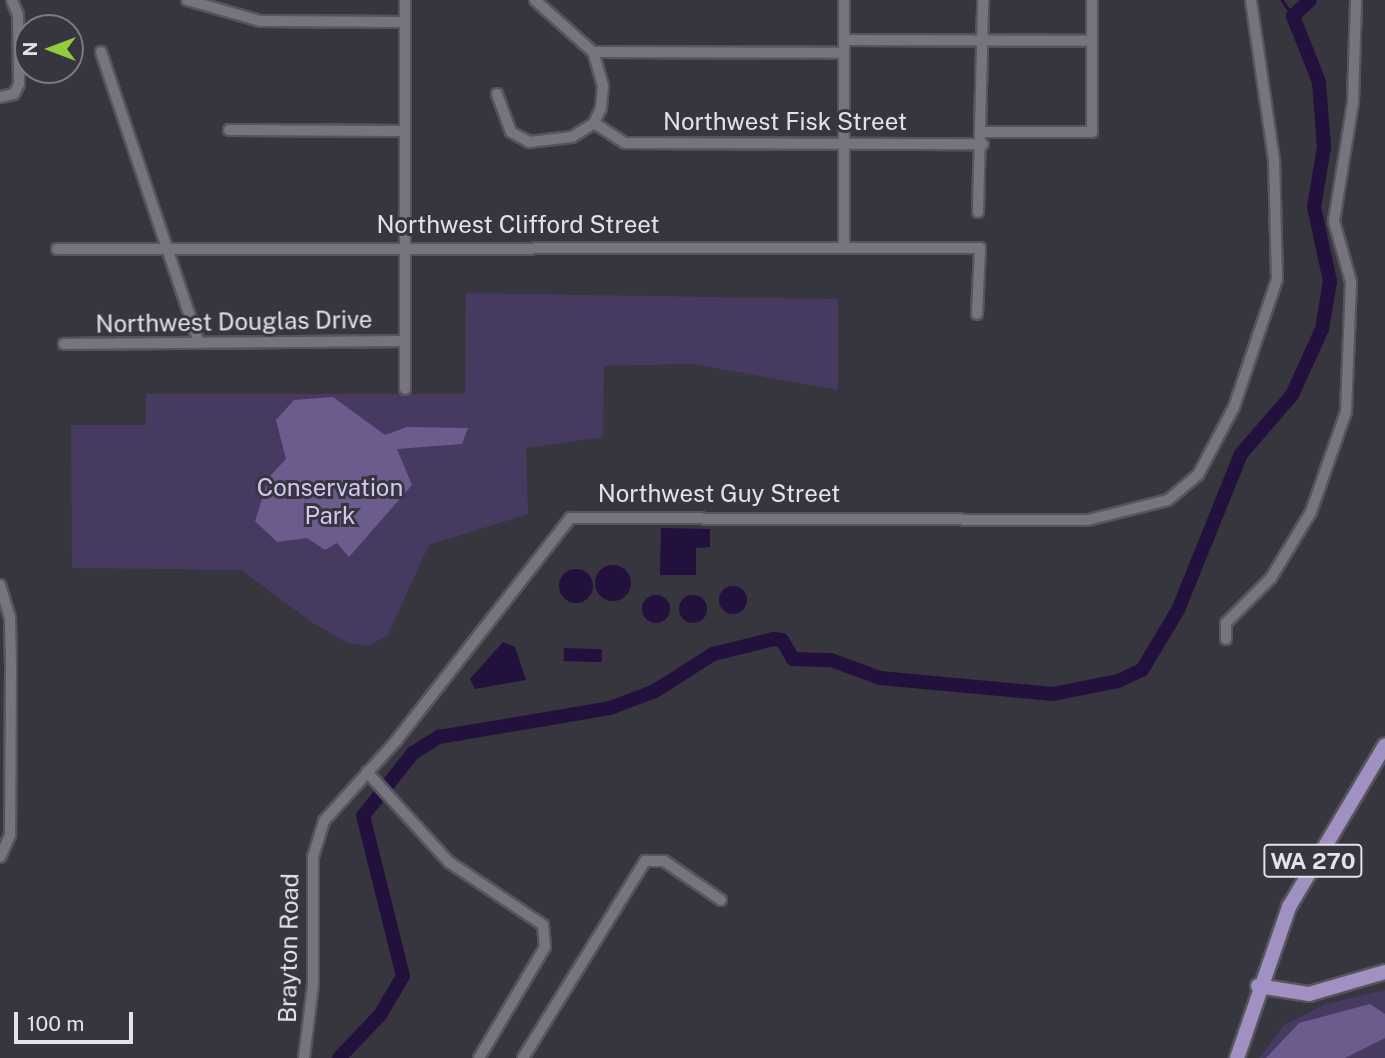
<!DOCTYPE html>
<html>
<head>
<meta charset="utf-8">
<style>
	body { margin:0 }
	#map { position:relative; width:1385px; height:1058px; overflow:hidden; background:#37353e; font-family:"Public Sans",sans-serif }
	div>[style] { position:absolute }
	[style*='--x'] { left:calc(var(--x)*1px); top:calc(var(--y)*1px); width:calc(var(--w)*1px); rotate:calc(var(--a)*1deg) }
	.green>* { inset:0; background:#463a60 }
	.forest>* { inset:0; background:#6c5c8e }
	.water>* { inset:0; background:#22113c; transform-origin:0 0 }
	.round { border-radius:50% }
	.stream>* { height:2.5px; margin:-1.25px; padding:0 1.25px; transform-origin:1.25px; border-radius:1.25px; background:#22113c }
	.river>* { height:14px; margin:-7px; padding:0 7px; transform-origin:7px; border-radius:7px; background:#22113c }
	.roads { filter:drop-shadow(2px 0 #56545c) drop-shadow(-2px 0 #56545c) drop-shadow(0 2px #56545c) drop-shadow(0 -2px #56545c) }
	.minor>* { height:10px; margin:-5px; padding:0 5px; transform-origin:5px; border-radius:5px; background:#77747e }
	.major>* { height:14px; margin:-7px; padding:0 7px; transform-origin:7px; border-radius:7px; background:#a091c2 }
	span { translate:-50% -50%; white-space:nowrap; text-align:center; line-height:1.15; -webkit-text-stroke:6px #37353e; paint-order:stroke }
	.shield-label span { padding:2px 5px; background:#37353e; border:2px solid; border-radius:5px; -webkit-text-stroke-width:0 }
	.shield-label { font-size:23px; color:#e3e2e8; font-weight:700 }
	.street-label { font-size:24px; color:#e3e2e8 }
	.park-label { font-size:24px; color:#d3c6f5 }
	.north { position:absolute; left:14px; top:14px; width:70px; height:70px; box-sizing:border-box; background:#37353e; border:2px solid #7c7a82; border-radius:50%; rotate:270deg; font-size:19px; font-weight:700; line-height:28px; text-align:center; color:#e3e2e8 }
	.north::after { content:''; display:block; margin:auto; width:24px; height:32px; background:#95cc3b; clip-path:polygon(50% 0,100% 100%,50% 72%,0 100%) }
	.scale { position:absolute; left:14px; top:1012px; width:119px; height:32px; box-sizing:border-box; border:4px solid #e3e2e8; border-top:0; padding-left:9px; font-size:21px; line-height:24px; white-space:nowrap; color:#e3e2e8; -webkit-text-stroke:5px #37353e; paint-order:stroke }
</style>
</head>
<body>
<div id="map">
	<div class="green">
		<div style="clip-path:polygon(466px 293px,838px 299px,838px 390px,692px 364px,604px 366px,603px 437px,526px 448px,528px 514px,429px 545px,387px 636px,367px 646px,348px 643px,313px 623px,241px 570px,72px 568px,71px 425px,146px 425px,146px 394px,465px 394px)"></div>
		<div style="clip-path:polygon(1385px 990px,1385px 1058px,1259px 1058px,1284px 1025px,1326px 1004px)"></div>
	</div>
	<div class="forest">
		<div style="clip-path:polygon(333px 397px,385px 435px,407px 427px,468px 428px,462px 444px,397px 449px,412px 485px,349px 557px,337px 543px,325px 550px,307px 538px,277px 542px,255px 521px,269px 477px,286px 459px,276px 420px,294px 400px)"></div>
		<div style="clip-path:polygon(1370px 1004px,1385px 1014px,1385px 1038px,1345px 1058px,1266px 1058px,1299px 1023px)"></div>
	</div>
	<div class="water">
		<div style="clip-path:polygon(661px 528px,710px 529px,710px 547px,696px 548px,696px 575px,660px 575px)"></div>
		<div class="round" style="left:595px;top:565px;width:36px;height:36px"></div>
		<div class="round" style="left:559px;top:569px;width:34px;height:34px"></div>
		<div class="round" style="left:719px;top:586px;width:28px;height:28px"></div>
		<div class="round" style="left:679px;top:595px;width:28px;height:28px"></div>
		<div class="round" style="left:642px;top:595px;width:28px;height:28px"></div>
		<div style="clip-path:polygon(503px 642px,515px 647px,526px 680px,475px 689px,470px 679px)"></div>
		<div style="left:564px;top:648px;width:38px;height:13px;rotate:2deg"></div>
	</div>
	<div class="stream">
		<div style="--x:1282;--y:0;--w:19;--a:55"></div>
	</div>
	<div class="river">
		<div style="--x:339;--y:1058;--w:59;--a:-46.4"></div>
		<div style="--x:380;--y:1015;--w:45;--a:-59.5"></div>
		<div style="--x:403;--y:976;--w:165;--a:-104"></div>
		<div style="--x:363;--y:816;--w:80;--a:-51.6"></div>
		<div style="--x:413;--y:753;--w:31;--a:-32"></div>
		<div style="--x:439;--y:737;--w:173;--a:-9.6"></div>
		<div style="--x:610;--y:708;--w:48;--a:-20.7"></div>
		<div style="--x:655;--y:691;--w:69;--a:-32.5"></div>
		<div style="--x:713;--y:654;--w:63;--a:-13.8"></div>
		<div style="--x:774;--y:639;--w:8;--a:7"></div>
		<div style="--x:782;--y:640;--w:22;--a:60"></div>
		<div style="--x:793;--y:659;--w:38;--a:2"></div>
		<div style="--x:831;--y:660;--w:52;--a:20.2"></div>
		<div style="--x:880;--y:678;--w:174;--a:5.3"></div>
		<div style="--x:1053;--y:694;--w:66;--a:-11.3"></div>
		<div style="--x:1118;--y:681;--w:26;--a:-25"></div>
		<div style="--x:1142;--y:670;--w:70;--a:-59"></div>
		<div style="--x:1178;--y:610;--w:168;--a:-68"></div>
		<div style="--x:1241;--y:454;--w:78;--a:-49.2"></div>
		<div style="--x:1292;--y:395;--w:72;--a:-65.6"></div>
		<div style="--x:1322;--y:329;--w:49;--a:-80.5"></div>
		<div style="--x:1330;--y:281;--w:76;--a:-102.2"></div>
		<div style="--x:1314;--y:207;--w:61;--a:-80.5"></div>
		<div style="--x:1324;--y:147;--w:65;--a:-94.4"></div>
		<div style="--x:1319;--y:82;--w:71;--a:-111.5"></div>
		<div style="--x:1293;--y:16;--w:23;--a:-43"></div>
	</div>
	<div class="roads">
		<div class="minor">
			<div style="--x:187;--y:0;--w:76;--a:16"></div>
			<div style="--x:260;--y:21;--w:145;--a:0.4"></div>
			<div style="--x:405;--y:0;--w:389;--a:90"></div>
			<div style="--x:844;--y:40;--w:248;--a:0.2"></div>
			<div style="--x:101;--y:52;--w:307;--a:71.4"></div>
			<div style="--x:593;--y:52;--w:250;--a:0.2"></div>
			<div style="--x:497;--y:94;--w:40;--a:69.8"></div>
			<div style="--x:511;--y:132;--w:21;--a:29"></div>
			<div style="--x:529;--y:142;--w:43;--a:-6.6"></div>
			<div style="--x:572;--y:137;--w:26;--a:-32"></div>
			<div style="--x:594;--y:123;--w:17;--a:-65"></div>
			<div style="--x:601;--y:108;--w:22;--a:-85"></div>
			<div style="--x:603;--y:86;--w:35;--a:-106"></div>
			<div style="--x:593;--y:52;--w:78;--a:-138.1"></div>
			<div style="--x:0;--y:97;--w:14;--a:-12"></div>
			<div style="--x:14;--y:94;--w:11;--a:-63"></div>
			<div style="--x:19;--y:84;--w:69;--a:-90.8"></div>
			<div style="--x:18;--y:15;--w:16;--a:-112"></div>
			<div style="--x:594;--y:123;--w:37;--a:33"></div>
			<div style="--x:625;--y:143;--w:358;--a:0.2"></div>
			<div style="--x:229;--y:130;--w:176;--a:0.3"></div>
			<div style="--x:983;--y:132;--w:109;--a:0"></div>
			<div style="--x:1092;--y:132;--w:132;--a:-90"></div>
			<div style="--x:978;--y:212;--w:212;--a:-88.6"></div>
			<div style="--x:844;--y:248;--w:248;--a:-90"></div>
			<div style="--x:57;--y:249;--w:923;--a:-0.06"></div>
			<div style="--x:980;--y:248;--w:66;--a:92.6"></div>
			<div style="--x:64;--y:344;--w:340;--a:-0.5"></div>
			<div style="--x:0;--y:585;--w:34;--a:73"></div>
			<div style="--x:10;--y:618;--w:47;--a:88.8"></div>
			<div style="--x:11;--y:665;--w:170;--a:90.3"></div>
			<div style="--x:10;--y:835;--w:24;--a:114"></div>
			<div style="--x:1226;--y:639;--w:16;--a:-90"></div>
			<div style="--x:1226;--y:623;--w:64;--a:-45"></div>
			<div style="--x:1271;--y:578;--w:77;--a:-58.8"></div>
			<div style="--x:1311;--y:512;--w:106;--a:-70.7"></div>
			<div style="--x:1346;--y:412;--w:130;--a:-87.8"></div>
			<div style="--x:1351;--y:282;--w:63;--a:-105.6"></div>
			<div style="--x:1334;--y:221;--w:121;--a:-80.9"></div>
			<div style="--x:1353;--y:102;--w:102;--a:-88.3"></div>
			<div style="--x:367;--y:772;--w:122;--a:47.7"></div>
			<div style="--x:449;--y:862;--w:113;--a:33.8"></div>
			<div style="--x:543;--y:925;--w:22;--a:85"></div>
			<div style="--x:545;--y:947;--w:129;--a:120.7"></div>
			<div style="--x:304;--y:1058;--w:74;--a:-83"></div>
			<div style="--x:313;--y:985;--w:128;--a:-90"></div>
			<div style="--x:313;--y:857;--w:38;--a:-73"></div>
			<div style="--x:324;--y:821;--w:108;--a:-48"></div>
			<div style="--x:396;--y:741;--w:283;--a:-52"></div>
			<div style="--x:570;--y:518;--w:518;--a:0.22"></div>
			<div style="--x:1088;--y:520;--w:82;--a:-14"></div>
			<div style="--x:1168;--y:500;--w:39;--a:-40"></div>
			<div style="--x:1198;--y:475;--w:77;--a:-62.1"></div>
			<div style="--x:1234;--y:407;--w:135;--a:-71.4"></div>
			<div style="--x:1277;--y:279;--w:119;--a:-91.4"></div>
			<div style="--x:1274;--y:160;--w:162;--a:-98.2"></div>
			<div style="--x:523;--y:1058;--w:232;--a:-58.2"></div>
			<div style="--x:645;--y:861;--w:19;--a:0"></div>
			<div style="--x:664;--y:861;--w:69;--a:34.4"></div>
		</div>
		<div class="major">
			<div style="--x:1258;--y:986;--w:52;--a:8.9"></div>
			<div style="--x:1309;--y:994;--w:79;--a:-16.1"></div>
			<div style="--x:1237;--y:1058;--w:160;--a:-71"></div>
			<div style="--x:1289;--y:907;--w:188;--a:-59.3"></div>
		</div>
	</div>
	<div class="shield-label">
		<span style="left:1313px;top:861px">WA 270</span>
	</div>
	<div class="street-label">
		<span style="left:785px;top:122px">Northwest Fisk Street</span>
		<span style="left:518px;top:225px">Northwest Clifford Street</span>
		<span style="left:234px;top:322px;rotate:-1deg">Northwest Douglas Drive</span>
		<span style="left:719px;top:494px">Northwest Guy Street</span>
		<span style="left:289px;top:948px;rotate:-89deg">Brayton Road</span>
	</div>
	<div class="park-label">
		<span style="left:330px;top:502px">Conservation<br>Park</span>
	</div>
	<div class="north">N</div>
	<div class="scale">100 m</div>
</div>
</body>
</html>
